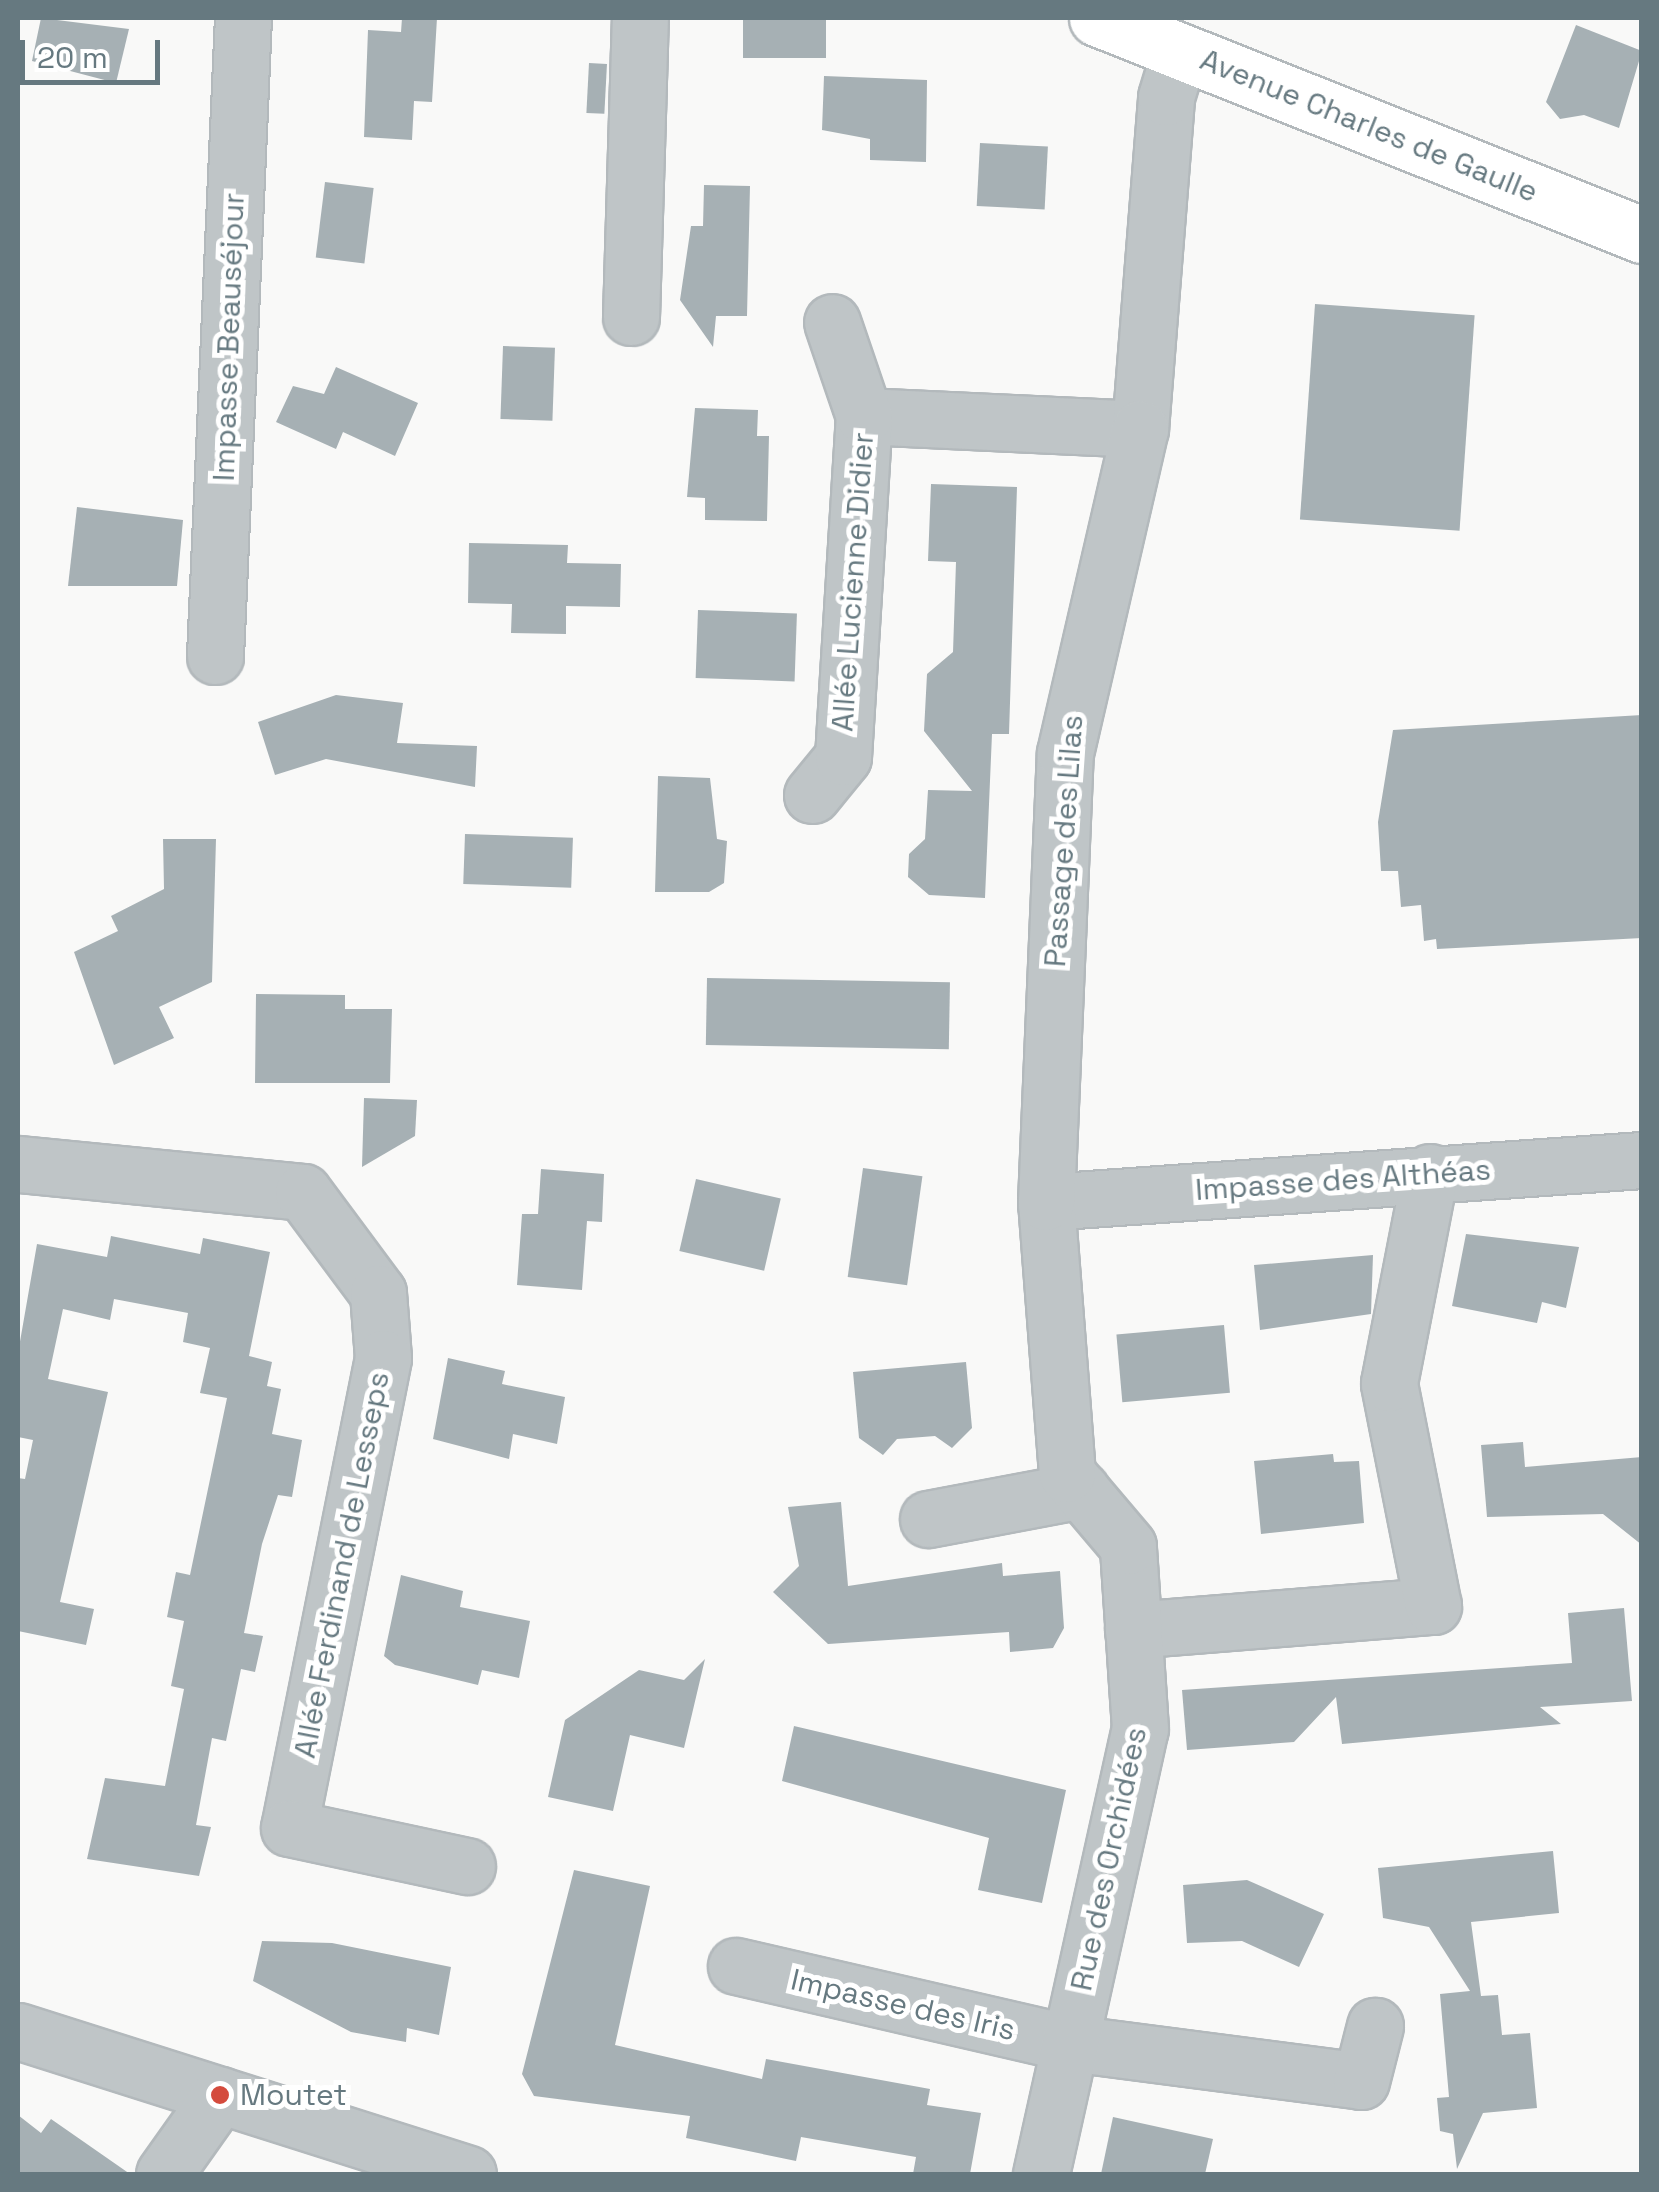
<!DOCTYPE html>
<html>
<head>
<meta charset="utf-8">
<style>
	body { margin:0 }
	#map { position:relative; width:1659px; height:2192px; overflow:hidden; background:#f9f9f8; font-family:"Space Grotesk",sans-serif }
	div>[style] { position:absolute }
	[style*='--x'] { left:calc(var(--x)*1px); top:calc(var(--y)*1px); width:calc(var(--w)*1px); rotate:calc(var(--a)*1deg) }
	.building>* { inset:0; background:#a6b0b4; transform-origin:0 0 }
	.roads { filter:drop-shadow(2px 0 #b3b9bc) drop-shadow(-2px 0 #b3b9bc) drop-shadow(0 2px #b3b9bc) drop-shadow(0 -2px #b3b9bc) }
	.minor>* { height:55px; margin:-27.5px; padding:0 27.5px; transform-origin:27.5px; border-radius:27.5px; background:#bfc5c7 }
	.major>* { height:55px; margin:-27.5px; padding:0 27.5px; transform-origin:27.5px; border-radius:27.5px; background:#fff }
	.dots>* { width:28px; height:28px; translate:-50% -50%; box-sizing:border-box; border:5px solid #fff; border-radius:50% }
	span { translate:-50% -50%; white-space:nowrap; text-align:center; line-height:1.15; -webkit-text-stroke:10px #fff; paint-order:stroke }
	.street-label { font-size:30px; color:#667980 }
	.poi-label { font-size:30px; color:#667980 }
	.left { translate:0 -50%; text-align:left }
	.frame { position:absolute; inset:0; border:20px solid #667980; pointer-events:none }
	.scale { position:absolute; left:20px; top:40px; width:140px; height:45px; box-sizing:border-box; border:5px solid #667980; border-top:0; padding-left:12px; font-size:30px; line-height:35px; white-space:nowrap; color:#667980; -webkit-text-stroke:8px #fff; paint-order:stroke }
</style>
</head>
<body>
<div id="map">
	<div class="building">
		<div style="clip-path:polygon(41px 18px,129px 29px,116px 83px,32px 61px)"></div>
		<div style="clip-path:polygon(402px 18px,437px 18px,432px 102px,414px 101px,412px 140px,364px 137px,368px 30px,401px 32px)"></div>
		<div style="left:743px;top:18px;width:83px;height:40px"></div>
		<div style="clip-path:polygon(1576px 25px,1642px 51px,1619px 128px,1584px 115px,1560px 119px,1546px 102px)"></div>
		<div style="left:589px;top:63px;width:18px;height:50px;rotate:3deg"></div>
		<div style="clip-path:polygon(824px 76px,927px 80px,926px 162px,870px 160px,870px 139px,822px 130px)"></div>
		<div style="left:980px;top:143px;width:68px;height:63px;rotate:3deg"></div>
		<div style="left:325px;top:182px;width:49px;height:76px;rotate:7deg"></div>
		<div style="clip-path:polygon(704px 185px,750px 186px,747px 316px,716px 316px,713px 347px,680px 300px,691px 226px,703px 226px)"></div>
		<div style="left:1315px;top:304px;width:160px;height:216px;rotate:4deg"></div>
		<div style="left:503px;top:346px;width:52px;height:73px;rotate:2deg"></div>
		<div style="clip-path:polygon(336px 367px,418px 403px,395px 456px,343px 432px,336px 449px,276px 422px,293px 386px,324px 394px)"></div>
		<div style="clip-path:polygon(695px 408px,758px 410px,757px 436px,769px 436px,767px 521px,705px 520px,705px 498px,687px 497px)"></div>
		<div style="clip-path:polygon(931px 484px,1017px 487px,1009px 734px,992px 734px,985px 898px,929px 895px,908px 877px,909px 854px,925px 839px,928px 790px,972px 791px,924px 731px,927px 674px,953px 652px,956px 562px,928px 561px)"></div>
		<div style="clip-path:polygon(77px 507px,183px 520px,177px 586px,68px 586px)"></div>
		<div style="clip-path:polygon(469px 543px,568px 545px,567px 563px,621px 564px,620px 607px,566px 606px,566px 634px,511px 633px,512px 604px,468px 603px)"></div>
		<div style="left:698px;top:610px;width:99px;height:68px;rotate:2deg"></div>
		<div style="clip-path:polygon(336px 695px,403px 703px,397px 743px,477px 746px,475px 787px,326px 759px,275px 775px,258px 722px)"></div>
		<div style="clip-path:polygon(1642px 715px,1642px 938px,1437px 949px,1436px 939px,1424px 941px,1421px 905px,1401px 907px,1398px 871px,1381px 871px,1378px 822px,1393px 730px)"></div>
		<div style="clip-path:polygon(658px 776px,710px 778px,717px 839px,727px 841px,724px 883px,709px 892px,655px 892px)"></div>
		<div style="left:465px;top:834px;width:108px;height:50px;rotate:2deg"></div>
		<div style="clip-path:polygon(163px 839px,216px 839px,212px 982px,159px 1007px,174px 1038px,114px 1065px,74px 952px,118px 931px,111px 916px,164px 889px)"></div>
		<div style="left:707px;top:978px;width:243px;height:67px;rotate:1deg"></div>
		<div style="clip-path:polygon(256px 994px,345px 995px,345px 1009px,392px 1009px,390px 1083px,255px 1083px)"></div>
		<div style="clip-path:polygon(364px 1098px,417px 1100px,415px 1136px,362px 1167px)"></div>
		<div style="left:863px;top:1168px;width:60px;height:110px;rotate:8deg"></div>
		<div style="clip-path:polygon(541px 1169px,604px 1174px,602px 1222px,587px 1221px,582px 1290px,517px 1285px,522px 1214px,538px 1214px)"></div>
		<div style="left:696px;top:1179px;width:87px;height:74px;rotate:13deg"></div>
		<div style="clip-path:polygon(1466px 1234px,1579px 1247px,1566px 1308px,1542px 1302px,1537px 1323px,1452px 1306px)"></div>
		<div style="clip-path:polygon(111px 1236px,200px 1254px,203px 1238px,270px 1252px,249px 1356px,272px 1362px,267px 1386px,281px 1389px,272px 1434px,302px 1440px,292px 1497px,278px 1495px,262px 1544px,244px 1633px,263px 1636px,255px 1672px,241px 1669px,226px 1741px,212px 1738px,196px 1825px,211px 1827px,199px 1876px,87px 1859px,105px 1778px,165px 1786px,184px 1689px,171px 1686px,184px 1621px,167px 1617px,176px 1572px,190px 1575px,227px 1398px,200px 1393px,210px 1348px,183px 1342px,188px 1313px,114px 1299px,110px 1320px,63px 1309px,48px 1379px,108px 1392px,60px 1602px,94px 1609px,86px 1645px,18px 1631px,18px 1478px,25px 1479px,33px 1440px,18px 1437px,18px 1353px,37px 1244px,107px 1257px)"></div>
		<div style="clip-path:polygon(1373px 1255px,1371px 1314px,1260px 1330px,1254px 1265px)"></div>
		<div style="left:1224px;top:1325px;width:68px;height:108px;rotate:85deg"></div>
		<div style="clip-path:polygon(448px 1358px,505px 1371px,502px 1384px,565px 1397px,557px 1444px,513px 1434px,509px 1459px,433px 1439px)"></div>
		<div style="clip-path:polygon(966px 1362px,972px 1428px,952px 1448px,935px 1436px,897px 1439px,883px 1455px,859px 1438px,853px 1372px)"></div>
		<div style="clip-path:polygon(1523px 1442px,1525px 1467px,1642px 1457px,1642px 1545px,1603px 1514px,1487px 1517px,1481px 1445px)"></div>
		<div style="clip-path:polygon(1333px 1454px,1334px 1462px,1359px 1461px,1364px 1523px,1261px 1534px,1254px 1461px)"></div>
		<div style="clip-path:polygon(841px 1502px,848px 1586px,1002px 1563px,1003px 1576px,1060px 1571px,1064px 1628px,1053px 1648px,1010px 1652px,1009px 1632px,828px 1644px,773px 1592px,799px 1566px,788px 1507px)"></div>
		<div style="clip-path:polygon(401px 1575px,463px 1591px,460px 1607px,530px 1621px,519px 1678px,482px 1670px,478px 1685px,395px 1665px,384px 1656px)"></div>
		<div style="clip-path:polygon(1624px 1608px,1632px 1701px,1540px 1707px,1561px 1724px,1342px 1744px,1336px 1697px,1294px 1742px,1187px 1750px,1182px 1690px,1572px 1663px,1568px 1613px)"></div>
		<div style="clip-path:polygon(705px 1659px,684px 1748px,630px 1735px,613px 1811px,548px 1797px,565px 1720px,639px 1670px,684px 1680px)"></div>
		<div style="clip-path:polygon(794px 1726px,1066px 1790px,1042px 1903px,978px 1890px,989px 1838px,782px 1781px)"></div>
		<div style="clip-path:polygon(1553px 1851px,1559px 1913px,1471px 1922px,1481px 1996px,1498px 1995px,1502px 2035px,1530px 2033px,1537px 2108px,1483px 2113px,1457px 2169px,1453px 2134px,1440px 2131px,1437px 2098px,1449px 2097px,1440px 1994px,1470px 1991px,1429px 1927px,1383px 1918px,1378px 1868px)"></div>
		<div style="clip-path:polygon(574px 1870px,650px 1886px,615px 2045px,762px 2079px,766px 2059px,930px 2089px,927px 2105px,981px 2113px,970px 2174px,913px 2174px,916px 2157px,801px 2137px,796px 2161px,686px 2138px,690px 2116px,534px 2096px,522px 2074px)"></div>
		<div style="clip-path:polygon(1247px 1880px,1324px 1914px,1299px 1967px,1242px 1941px,1187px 1943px,1183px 1885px)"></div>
		<div style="clip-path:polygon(262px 1941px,332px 1943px,451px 1967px,439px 2035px,407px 2028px,406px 2042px,351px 2032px,253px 1981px)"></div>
		<div style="clip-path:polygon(18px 2115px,41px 2133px,51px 2119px,130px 2174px,18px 2174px)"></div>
		<div style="clip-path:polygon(1113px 2117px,1213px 2139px,1205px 2174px,1101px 2174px)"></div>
	</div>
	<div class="roads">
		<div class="minor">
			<div style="--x:631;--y:317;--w:299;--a:-88.3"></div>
			<div style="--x:864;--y:416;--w:276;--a:2.7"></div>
			<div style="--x:1140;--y:429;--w:333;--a:-85.5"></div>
			<div style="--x:1166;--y:97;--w:48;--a:-73.1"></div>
			<div style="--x:215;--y:656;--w:639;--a:-87.49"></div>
			<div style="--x:812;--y:795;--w:49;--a:-50.8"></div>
			<div style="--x:843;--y:757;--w:342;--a:-86.5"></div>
			<div style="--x:864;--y:416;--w:99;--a:-108.8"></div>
			<div style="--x:18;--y:1164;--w:286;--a:5.6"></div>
			<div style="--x:303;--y:1192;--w:126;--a:53.4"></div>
			<div style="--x:378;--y:1293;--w:65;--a:85.6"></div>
			<div style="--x:383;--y:1358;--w:479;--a:101.3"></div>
			<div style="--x:289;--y:1828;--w:182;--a:12.1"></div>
			<div style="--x:1046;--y:1202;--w:597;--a:-4.03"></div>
			<div style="--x:928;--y:1519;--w:156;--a:-10.7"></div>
			<div style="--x:1133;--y:1630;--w:301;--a:-4.6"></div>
			<div style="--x:1433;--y:1606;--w:227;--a:-101.2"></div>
			<div style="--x:1389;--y:1383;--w:215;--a:-79"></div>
			<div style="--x:736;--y:1966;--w:343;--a:13"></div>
			<div style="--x:1070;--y:2043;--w:293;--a:7.4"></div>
			<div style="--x:1361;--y:2081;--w:57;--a:-75.7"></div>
			<div style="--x:18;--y:2031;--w:472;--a:17.6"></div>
			<div style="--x:164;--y:2174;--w:97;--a:-54.7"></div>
			<div style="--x:1041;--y:2174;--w:456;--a:-77.5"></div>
			<div style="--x:1140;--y:1729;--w:183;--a:-93.8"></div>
			<div style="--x:1128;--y:1546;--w:94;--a:-130.3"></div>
			<div style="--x:1067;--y:1474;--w:273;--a:-94.4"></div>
			<div style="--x:1046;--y:1202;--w:449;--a:-87.6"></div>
			<div style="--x:1065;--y:753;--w:333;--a:-77"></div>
		</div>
		<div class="major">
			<div style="--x:1097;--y:18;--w:587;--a:21.71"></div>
		</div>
	</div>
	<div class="dots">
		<div style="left:220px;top:2095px;background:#d44b3d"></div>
	</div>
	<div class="street-label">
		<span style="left:1369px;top:126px;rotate:22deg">Avenue Charles de Gaulle</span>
		<span style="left:229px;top:337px;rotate:-88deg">Impasse Beauséjour</span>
		<span style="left:853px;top:582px;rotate:-86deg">Allée Lucienne Didier</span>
		<span style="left:1064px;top:841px;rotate:-86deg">Passage des Lilas</span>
		<span style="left:1343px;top:1180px;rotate:-4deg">Impasse des Althéas</span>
		<span style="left:342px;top:1565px;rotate:-79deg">Allée Ferdinand de Lesseps</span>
		<span style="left:1109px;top:1859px;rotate:-78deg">Rue des Orchidées</span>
		<span style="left:903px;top:2005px;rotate:13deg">Impasse des Iris</span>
	</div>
	<div class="poi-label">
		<span class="left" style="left:240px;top:2095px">Moutet</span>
	</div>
	<div class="frame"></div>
	<div class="scale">20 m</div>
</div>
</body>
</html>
